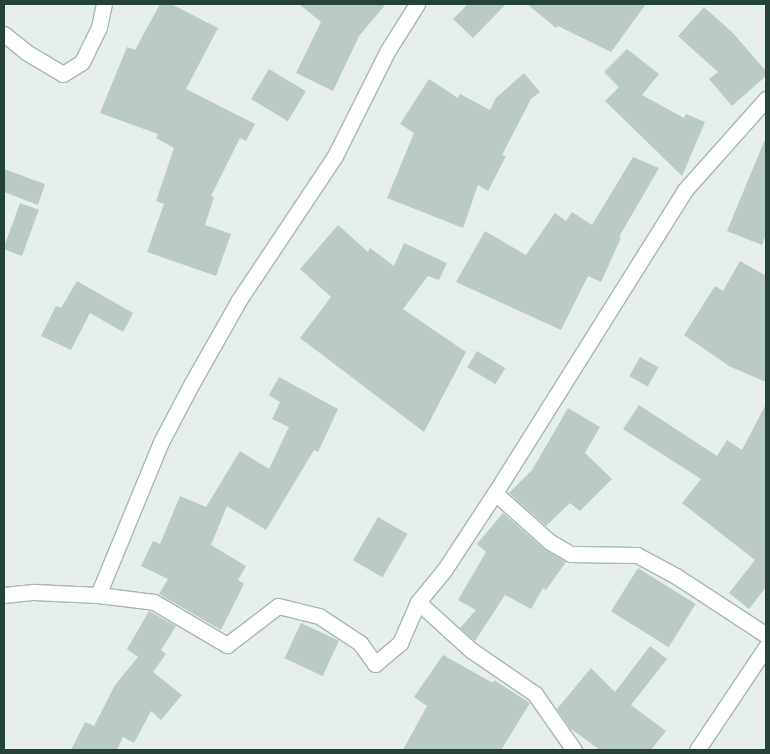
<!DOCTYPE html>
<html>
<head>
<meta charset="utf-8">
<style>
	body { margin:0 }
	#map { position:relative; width:770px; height:754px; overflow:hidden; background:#e6efeb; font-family:Figtree,sans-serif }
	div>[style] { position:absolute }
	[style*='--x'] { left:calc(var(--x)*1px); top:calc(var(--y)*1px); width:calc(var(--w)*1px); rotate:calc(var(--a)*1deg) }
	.building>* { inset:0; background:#bbcac4; transform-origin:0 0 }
	.roads { filter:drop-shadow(1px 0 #a8b8b2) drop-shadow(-1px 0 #a8b8b2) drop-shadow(0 1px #a8b8b2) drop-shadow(0 -1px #a8b8b2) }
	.minor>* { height:15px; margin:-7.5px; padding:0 7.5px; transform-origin:7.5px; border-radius:7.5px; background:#fff }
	span { translate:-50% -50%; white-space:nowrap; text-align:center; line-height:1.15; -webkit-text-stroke:4px #f7fbf9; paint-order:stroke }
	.frame { position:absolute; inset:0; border:5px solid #24423a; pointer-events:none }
</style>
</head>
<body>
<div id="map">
	<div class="building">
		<div style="clip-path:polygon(160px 4px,171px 4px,218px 28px,186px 89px,255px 124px,246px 141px,240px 138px,211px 196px,214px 197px,205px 225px,231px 234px,216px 276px,147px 252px,164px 204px,156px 201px,174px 148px,156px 138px,158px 134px,100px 113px,127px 47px,135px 50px)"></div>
		<div style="clip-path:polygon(299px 4px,386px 4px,359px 36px,333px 91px,296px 73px,321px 22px)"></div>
		<div style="clip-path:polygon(468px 4px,506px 4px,473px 38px,453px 19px)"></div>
		<div style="clip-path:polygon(527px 4px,646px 4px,611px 52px,558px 26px,556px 28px)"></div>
		<div style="clip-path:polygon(704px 7px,733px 33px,766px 71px,766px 76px,732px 106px,709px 79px,718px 72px,678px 36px)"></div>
		<div style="clip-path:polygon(627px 49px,659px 74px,642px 95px,684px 118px,686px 114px,705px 122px,682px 176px,605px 101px,619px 87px,604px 72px)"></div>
		<div style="left:269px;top:69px;width:43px;height:35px;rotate:31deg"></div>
		<div style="clip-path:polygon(524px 73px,540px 92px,531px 99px,502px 155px,506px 156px,488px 191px,478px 185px,463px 228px,387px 198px,414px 133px,400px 124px,429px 79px,458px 98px,460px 94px,490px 110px,496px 98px)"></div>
		<div style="clip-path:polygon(766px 137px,766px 234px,762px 245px,727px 231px)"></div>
		<div style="clip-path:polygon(633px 157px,659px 168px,619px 237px,621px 238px,601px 282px,588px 276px,561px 330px,456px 282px,485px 231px,526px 255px,555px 213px,566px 221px,572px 212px,592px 225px)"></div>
		<div style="clip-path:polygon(4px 169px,45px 184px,38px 205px,4px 192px)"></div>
		<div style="left:20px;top:203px;width:20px;height:49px;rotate:20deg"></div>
		<div style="clip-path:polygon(338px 225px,368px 252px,370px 248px,394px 266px,404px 243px,447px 263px,439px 280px,428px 276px,403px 309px,466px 352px,424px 432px,300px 338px,331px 297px,300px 269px)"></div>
		<div style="clip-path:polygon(740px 261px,766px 276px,766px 382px,729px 366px,684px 335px,715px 286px,723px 291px)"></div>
		<div style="clip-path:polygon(77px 281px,133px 313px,123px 332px,90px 313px,71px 350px,41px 336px,56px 306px,61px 308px)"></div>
		<div style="left:477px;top:351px;width:33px;height:19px;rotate:31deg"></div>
		<div style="left:640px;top:357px;width:21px;height:22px;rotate:29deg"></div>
		<div style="clip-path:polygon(279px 377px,338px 409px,318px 452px,314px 450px,266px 530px,227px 506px,211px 545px,246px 566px,238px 580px,244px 584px,221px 630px,159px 594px,168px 579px,141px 566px,153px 541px,160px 544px,180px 496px,206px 507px,240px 451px,269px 469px,289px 427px,272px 419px,280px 402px,269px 395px)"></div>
		<div style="clip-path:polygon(766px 404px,766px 587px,749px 609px,729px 593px,755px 560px,682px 503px,701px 479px,623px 429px,639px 405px,717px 456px,727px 440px,742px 450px)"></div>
		<div style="clip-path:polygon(568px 408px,600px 427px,585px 453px,612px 479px,580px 511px,570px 503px,546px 526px,509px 493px,532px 470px)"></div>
		<div style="clip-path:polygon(503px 513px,544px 549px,566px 562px,546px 590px,543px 588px,531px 609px,505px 595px,475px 641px,460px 628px,476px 610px,458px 600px,486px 552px,477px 544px)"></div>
		<div style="left:378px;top:517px;width:34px;height:50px;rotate:30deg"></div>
		<div style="left:638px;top:568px;width:68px;height:51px;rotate:32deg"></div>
		<div style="clip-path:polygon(149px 611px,176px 626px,161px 650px,166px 654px,153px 672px,182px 695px,161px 720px,151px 711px,134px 743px,123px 737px,117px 750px,71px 750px,85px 722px,94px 726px,115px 685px,138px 657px,127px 649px)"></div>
		<div style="left:301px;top:623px;width:42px;height:39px;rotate:25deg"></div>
		<div style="clip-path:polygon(650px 646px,667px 659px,631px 705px,666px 731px,651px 750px,600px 750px,570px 728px,557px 709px,591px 668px,615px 692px)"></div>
		<div style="clip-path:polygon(443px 655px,493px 683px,494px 680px,530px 703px,501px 750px,403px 750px,427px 706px,414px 697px)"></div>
	</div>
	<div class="roads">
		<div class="minor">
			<div style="--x:417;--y:4;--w:54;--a:122.2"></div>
			<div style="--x:388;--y:50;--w:119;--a:116.6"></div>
			<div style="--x:335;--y:156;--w:173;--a:123.7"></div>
			<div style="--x:239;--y:300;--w:95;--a:119.5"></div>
			<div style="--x:192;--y:383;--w:67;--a:117.7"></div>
			<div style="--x:161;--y:442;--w:165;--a:112.4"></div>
			<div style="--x:98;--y:595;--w:56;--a:7.1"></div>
			<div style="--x:154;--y:602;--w:85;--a:30.5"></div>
			<div style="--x:227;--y:645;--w:64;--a:-37.4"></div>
			<div style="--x:278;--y:606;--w:42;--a:13.7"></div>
			<div style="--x:319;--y:616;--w:49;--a:33.4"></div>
			<div style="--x:360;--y:643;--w:26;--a:54"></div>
			<div style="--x:375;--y:664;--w:33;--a:-40"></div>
			<div style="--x:400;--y:643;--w:45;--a:-66.3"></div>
			<div style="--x:418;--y:602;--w:43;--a:-50.7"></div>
			<div style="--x:445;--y:569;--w:91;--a:-56.7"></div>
			<div style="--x:495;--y:493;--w:358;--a:-57.9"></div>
			<div style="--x:685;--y:190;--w:122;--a:-48.3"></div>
			<div style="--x:4;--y:34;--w:28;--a:39"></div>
			<div style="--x:26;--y:52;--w:43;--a:30.7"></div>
			<div style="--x:63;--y:74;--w:22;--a:-32"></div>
			<div style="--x:82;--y:62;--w:39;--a:-64"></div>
			<div style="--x:99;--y:27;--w:24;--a:-78"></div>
			<div style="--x:495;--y:493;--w:74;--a:41.7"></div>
			<div style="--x:550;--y:542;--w:24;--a:30"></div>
			<div style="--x:571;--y:554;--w:66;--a:0.9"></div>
			<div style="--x:637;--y:555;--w:44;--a:28.3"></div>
			<div style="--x:676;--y:576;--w:108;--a:33.2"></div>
			<div style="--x:4;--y:595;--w:30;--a:-6"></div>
			<div style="--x:34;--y:592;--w:64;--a:2.7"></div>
			<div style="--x:418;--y:602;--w:72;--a:42.2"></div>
			<div style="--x:471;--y:650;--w:78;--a:34.5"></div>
			<div style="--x:535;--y:694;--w:68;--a:55.1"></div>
			<div style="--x:697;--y:750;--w:124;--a:-56.2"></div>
		</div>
	</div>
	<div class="frame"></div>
</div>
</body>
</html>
